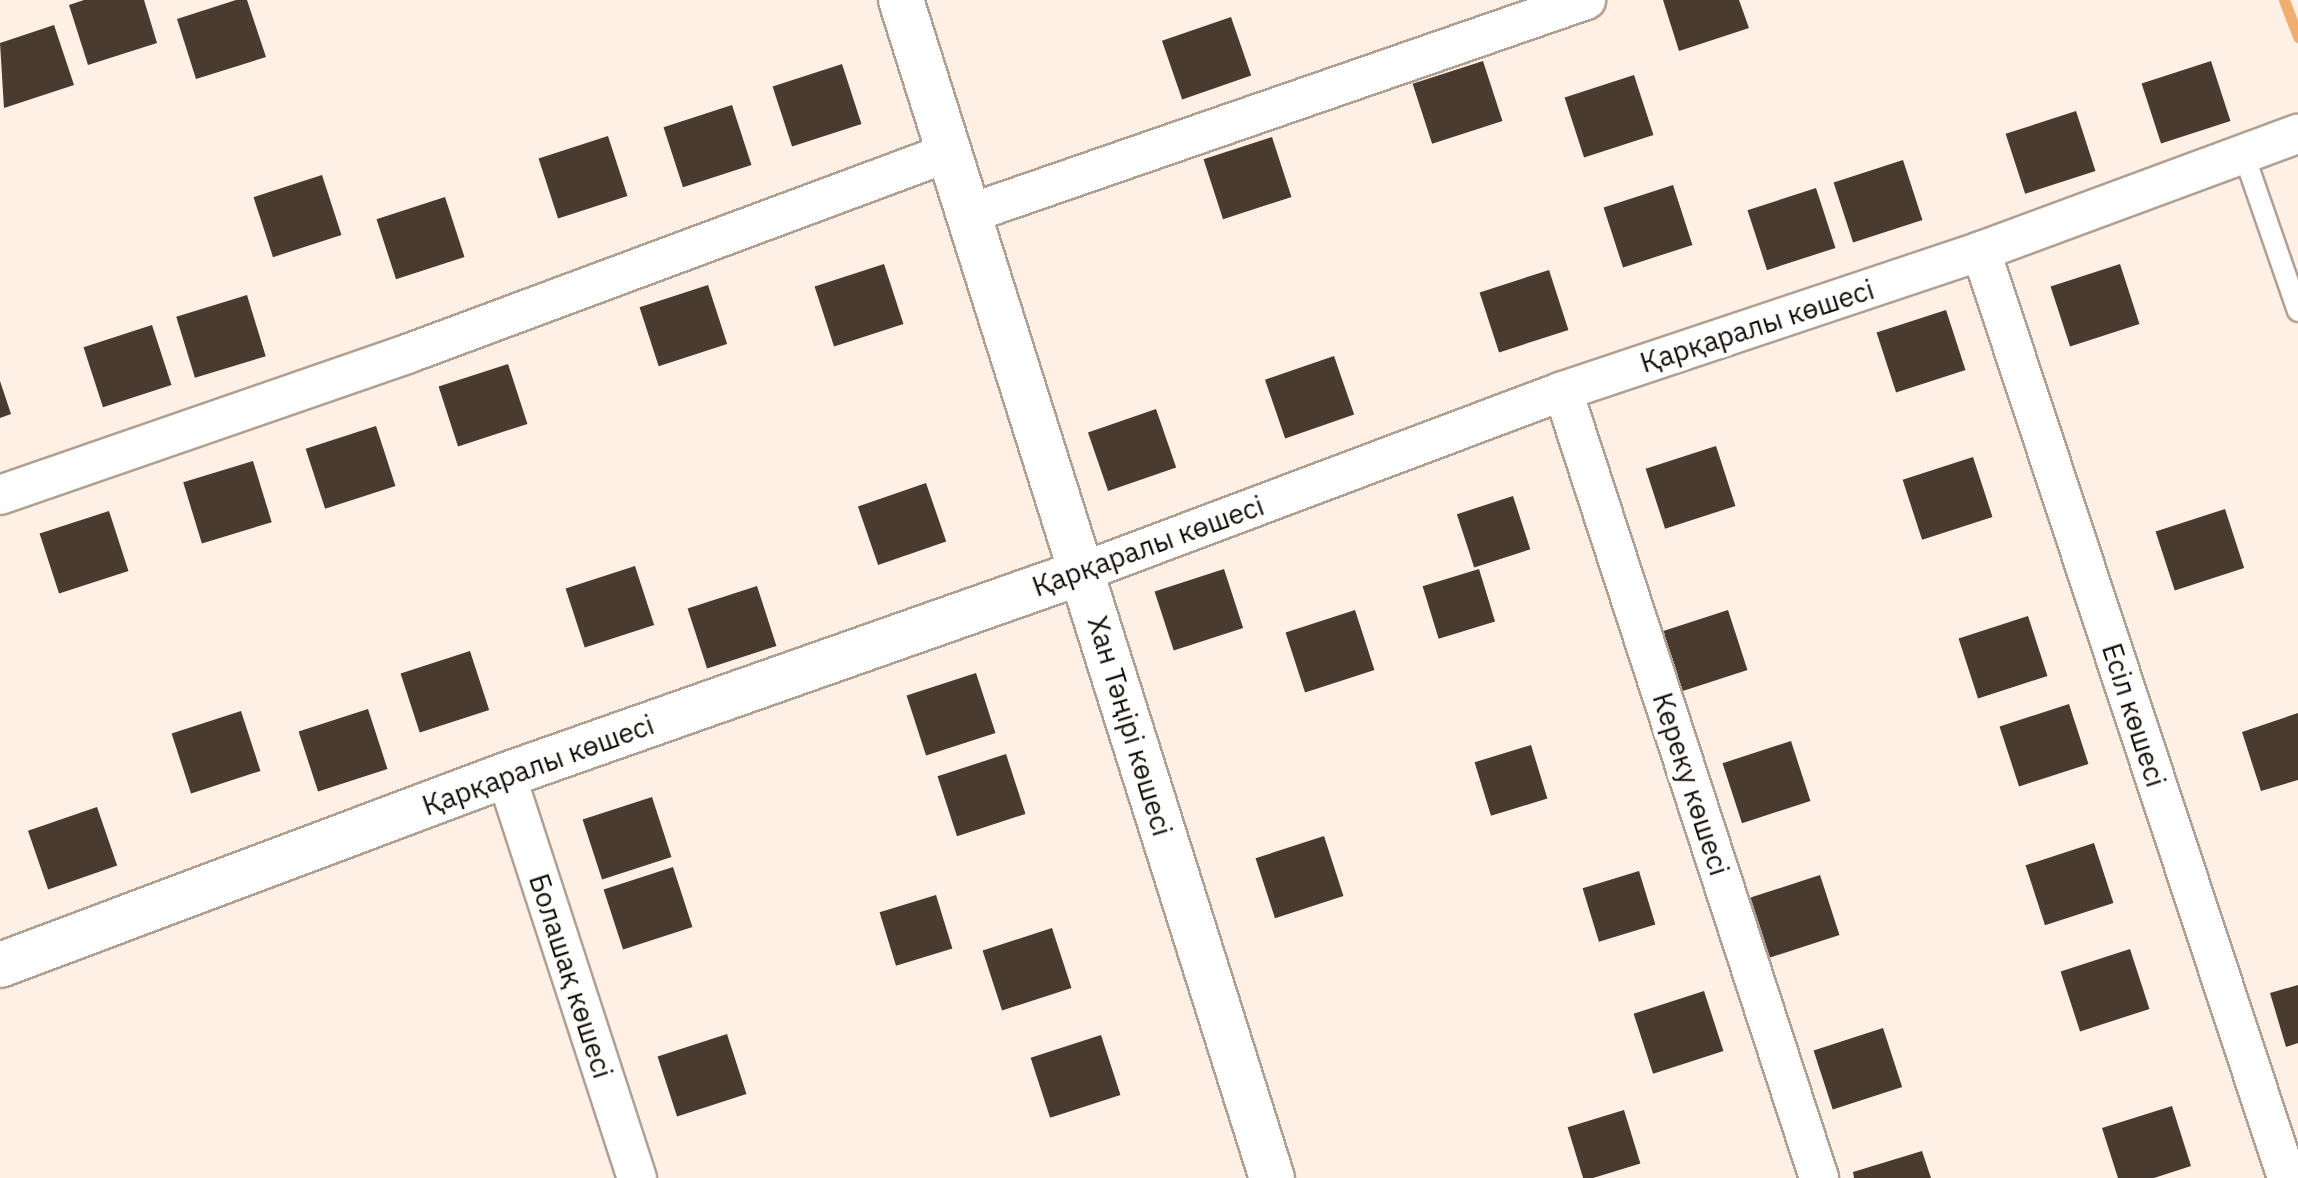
<!DOCTYPE html>
<html>
<head>
<meta charset="utf-8">
<style>
	body { margin:0 }
	#map { position:relative; width:2298px; height:1178px; overflow:hidden; background:#fef0e4; font-family:"IBM Plex Sans",sans-serif }
	div>[style] { position:absolute }
	[style*='--x'] { left:calc(var(--x)*1px); top:calc(var(--y)*1px); width:calc(var(--w)*1px); rotate:calc(var(--a)*1deg) }
	.stream>* { height:11px; margin:-5.5px; padding:0 5.5px; transform-origin:5.5px; border-radius:5.5px; background:#f2ae70 }
	.building>* { inset:0; background:#493b2f; transform-origin:0 0 }
	.roads { filter:drop-shadow(2px 0 #b1a092) drop-shadow(-2px 0 #b1a092) drop-shadow(0 2px #b1a092) drop-shadow(0 -2px #b1a092) }
	.lane>* { height:20px; margin:-10px; padding:0 10px; transform-origin:10px; border-radius:10px; background:#fff }
	.street>* { height:38px; margin:-19px; padding:0 19px; transform-origin:19px; border-radius:19px; background:#fff }
	.secondary>* { height:44px; margin:-22px; padding:0 22px; transform-origin:22px; border-radius:22px; background:#fff }
	span { translate:-50% -50%; white-space:nowrap; text-align:center; line-height:1.15; -webkit-text-stroke:8px #fff; paint-order:stroke }
	.street-label { font-size:28px; color:#150f0a }
</style>
</head>
<body>
<div id="map">
	<div class="stream">
		<div style="--x:2284;--y:0;--w:40;--a:69"></div>
	</div>
	<div class="building">
		<div style="clip-path:polygon(84px 0,144px 0,157px 43px,88px 65px,69px 5px)"></div>
		<div style="clip-path:polygon(236px 0,247px 0,266px 57px,196px 79px,177px 19px)"></div>
		<div style="clip-path:polygon(1663px 0,1739px 0,1749px 28px,1679px 51px)"></div>
		<div style="left:1231px;top:17px;width:62px;height:73px;rotate:71deg"></div>
		<div style="clip-path:polygon(54px 25px,74px 85px,4px 108px,0 43px)"></div>
		<div style="left:1483px;top:61px;width:63px;height:74px;rotate:72deg"></div>
		<div style="left:2211px;top:61px;width:63px;height:73px;rotate:72deg"></div>
		<div style="left:842px;top:64px;width:63px;height:73px;rotate:72deg"></div>
		<div style="left:1634px;top:75px;width:63px;height:73px;rotate:72deg"></div>
		<div style="left:732px;top:105px;width:63px;height:72px;rotate:72deg"></div>
		<div style="left:2076px;top:111px;width:63px;height:74px;rotate:72deg"></div>
		<div style="left:608px;top:136px;width:63px;height:73px;rotate:72deg"></div>
		<div style="left:1272px;top:137px;width:63px;height:72px;rotate:72deg"></div>
		<div style="left:1903px;top:160px;width:63px;height:73px;rotate:72deg"></div>
		<div style="left:322px;top:175px;width:63px;height:72px;rotate:72deg"></div>
		<div style="left:1673px;top:185px;width:63px;height:73px;rotate:72deg"></div>
		<div style="left:1816px;top:188px;width:63px;height:72px;rotate:72deg"></div>
		<div style="left:445px;top:197px;width:63px;height:72px;rotate:72deg"></div>
		<div style="left:884px;top:264px;width:63px;height:73px;rotate:72deg"></div>
		<div style="left:2120px;top:264px;width:63px;height:73px;rotate:72deg"></div>
		<div style="left:1549px;top:270px;width:63px;height:73px;rotate:72deg"></div>
		<div style="left:708px;top:285px;width:62px;height:72px;rotate:72deg"></div>
		<div style="left:247px;top:295px;width:64px;height:74px;rotate:73deg"></div>
		<div style="left:1946px;top:310px;width:63px;height:73px;rotate:72deg"></div>
		<div style="left:152px;top:325px;width:63px;height:72px;rotate:72deg"></div>
		<div style="left:1334px;top:356px;width:62px;height:73px;rotate:71deg"></div>
		<div style="left:508px;top:364px;width:63px;height:73px;rotate:72deg"></div>
		<div style="clip-path:polygon(0 381px,11px 414px,0 418px)"></div>
		<div style="left:1156px;top:409px;width:62px;height:72px;rotate:71deg"></div>
		<div style="left:376px;top:426px;width:63px;height:74px;rotate:72deg"></div>
		<div style="left:1716px;top:446px;width:63px;height:74px;rotate:72deg"></div>
		<div style="left:1973px;top:457px;width:63px;height:74px;rotate:72deg"></div>
		<div style="left:253px;top:461px;width:64px;height:73px;rotate:73deg"></div>
		<div style="left:926px;top:483px;width:62px;height:72px;rotate:71deg"></div>
		<div style="left:1513px;top:496px;width:56px;height:59px;rotate:72deg"></div>
		<div style="left:2225px;top:509px;width:62px;height:73px;rotate:72deg"></div>
		<div style="left:109px;top:511px;width:63px;height:73px;rotate:72deg"></div>
		<div style="left:635px;top:566px;width:62px;height:73px;rotate:72deg"></div>
		<div style="left:1224px;top:569px;width:62px;height:73px;rotate:72deg"></div>
		<div style="left:1479px;top:569px;width:55px;height:59px;rotate:73deg"></div>
		<div style="left:757px;top:586px;width:63px;height:73px;rotate:72deg"></div>
		<div style="left:1355px;top:610px;width:63px;height:73px;rotate:72deg"></div>
		<div style="left:1728px;top:610px;width:63px;height:72px;rotate:72deg"></div>
		<div style="left:2028px;top:616px;width:63px;height:73px;rotate:72deg"></div>
		<div style="left:470px;top:651px;width:62px;height:73px;rotate:72deg"></div>
		<div style="left:976px;top:673px;width:63px;height:73px;rotate:72deg"></div>
		<div style="left:2069px;top:704px;width:63px;height:73px;rotate:72deg"></div>
		<div style="left:368px;top:709px;width:63px;height:73px;rotate:72deg"></div>
		<div style="left:241px;top:711px;width:63px;height:73px;rotate:72deg"></div>
		<div style="clip-path:polygon(2298px 713px,2298px 780px,2261px 791px,2242px 732px)"></div>
		<div style="left:1791px;top:741px;width:63px;height:72px;rotate:72deg"></div>
		<div style="left:1531px;top:745px;width:56px;height:59px;rotate:73deg"></div>
		<div style="left:1006px;top:754px;width:63px;height:72px;rotate:72deg"></div>
		<div style="left:652px;top:797px;width:63px;height:73px;rotate:72deg"></div>
		<div style="left:97px;top:807px;width:62px;height:73px;rotate:71deg"></div>
		<div style="left:1324px;top:836px;width:63px;height:72px;rotate:72deg"></div>
		<div style="left:2094px;top:843px;width:63px;height:72px;rotate:72deg"></div>
		<div style="left:673px;top:867px;width:63px;height:73px;rotate:72deg"></div>
		<div style="left:1639px;top:871px;width:56px;height:59px;rotate:73deg"></div>
		<div style="left:1820px;top:875px;width:63px;height:73px;rotate:72deg"></div>
		<div style="left:936px;top:895px;width:56px;height:59px;rotate:73deg"></div>
		<div style="left:1052px;top:928px;width:63px;height:73px;rotate:72deg"></div>
		<div style="left:2130px;top:949px;width:63px;height:73px;rotate:72deg"></div>
		<div style="clip-path:polygon(2298px 985px,2298px 1043px,2286px 1047px,2270px 993px)"></div>
		<div style="left:1704px;top:991px;width:63px;height:74px;rotate:72deg"></div>
		<div style="left:1883px;top:1028px;width:62px;height:73px;rotate:72deg"></div>
		<div style="left:727px;top:1034px;width:63px;height:73px;rotate:72deg"></div>
		<div style="left:1101px;top:1035px;width:63px;height:74px;rotate:72deg"></div>
		<div style="clip-path:polygon(2172px 1106px,2191px 1166px,2154px 1178px,2118px 1178px,2102px 1128px)"></div>
		<div style="left:1624px;top:1110px;width:56px;height:59px;rotate:73deg"></div>
		<div style="clip-path:polygon(1922px 1151px,1931px 1178px,1854px 1178px,1853px 1172px)"></div>
	</div>
	<div class="roads">
		<div class="lane">
			<div style="--x:2244;--y:155;--w:165;--a:70.9"></div>
		</div>
		<div class="street">
			<div style="--x:971;--y:213;--w:651;--a:-19.1"></div>
			<div style="--x:1981;--y:251;--w:976;--a:71.73"></div>
			<div style="--x:1563;--y:391;--w:828;--a:71.98"></div>
			<div style="--x:0;--y:495;--w:431;--a:-19.1"></div>
			<div style="--x:407;--y:354;--w:579;--a:-20.41"></div>
			<div style="--x:1082;--y:572;--w:514;--a:-20.62"></div>
			<div style="--x:1563;--y:391;--w:441;--a:-18.5"></div>
			<div style="--x:1981;--y:251;--w:338;--a:-20.3"></div>
			<div style="--x:506;--y:775;--w:424;--a:72"></div>
		</div>
		<div class="secondary">
			<div style="--x:901;--y:0;--w:1235;--a:72.52"></div>
			<div style="--x:0;--y:965;--w:540;--a:-20.58"></div>
			<div style="--x:506;--y:775;--w:611;--a:-19.41"></div>
		</div>
	</div>
	<div class="street-label">
		<span style="left:1757px;top:326px;rotate:-18deg">Қарқаралы көшесі</span>
		<span style="left:1148px;top:546px;rotate:-20deg">Қарқаралы көшесі</span>
		<span style="left:2134px;top:715px;rotate:72deg">Есіл көшесі</span>
		<span style="left:1130px;top:726px;rotate:73deg">Хан Тәңірі көшесі</span>
		<span style="left:538px;top:765px;rotate:-20deg">Қарқаралы көшесі</span>
		<span style="left:1691px;top:784px;rotate:72deg">Кереку көшесі</span>
		<span style="left:571px;top:976px;rotate:72deg">Болашақ көшесі</span>
	</div>
</div>
</body>
</html>
